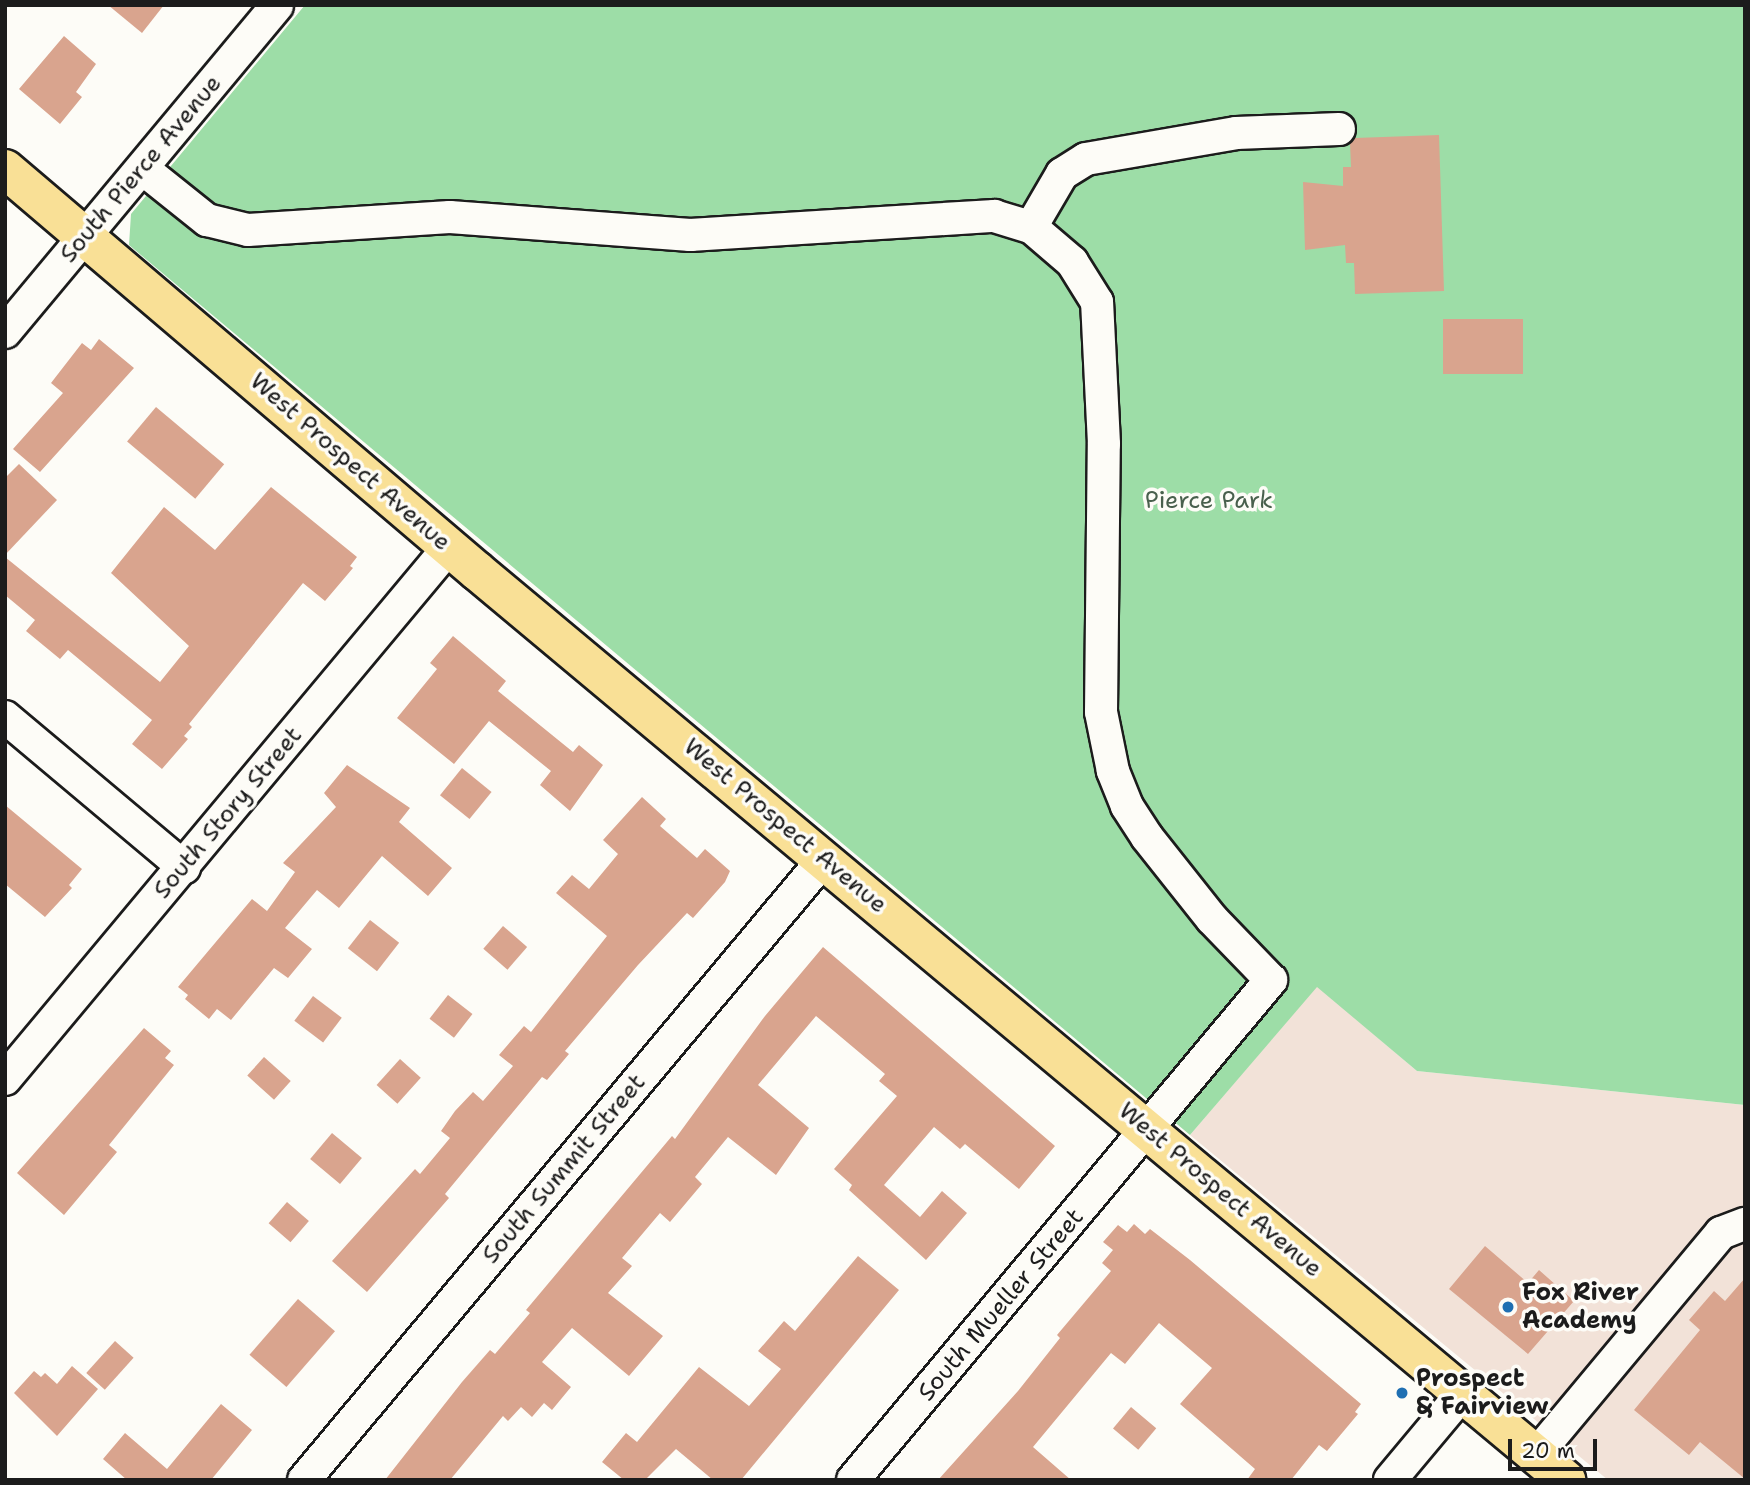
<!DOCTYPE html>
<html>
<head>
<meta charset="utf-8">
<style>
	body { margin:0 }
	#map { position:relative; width:1750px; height:1485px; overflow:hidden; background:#fdfcf7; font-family:"Shantell Sans",sans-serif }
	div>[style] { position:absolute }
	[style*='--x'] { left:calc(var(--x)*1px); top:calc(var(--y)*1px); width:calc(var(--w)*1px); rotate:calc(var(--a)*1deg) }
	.built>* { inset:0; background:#f2e2d8 }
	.green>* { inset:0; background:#9ddda7 }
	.building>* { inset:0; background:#d9a48e; transform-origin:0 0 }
	.roads { filter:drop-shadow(2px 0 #1c1c1c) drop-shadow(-2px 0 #1c1c1c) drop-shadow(0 2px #1c1c1c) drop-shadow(0 -2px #1c1c1c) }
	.minor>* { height:32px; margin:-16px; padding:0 16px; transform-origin:16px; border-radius:16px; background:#fdfcf7 }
	.major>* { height:38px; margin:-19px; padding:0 19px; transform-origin:19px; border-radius:19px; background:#f9e096 }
	.dots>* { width:19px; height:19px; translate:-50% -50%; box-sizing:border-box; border:4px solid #fdfcf7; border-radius:50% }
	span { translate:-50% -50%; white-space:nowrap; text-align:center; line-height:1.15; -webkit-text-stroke:7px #fdfcf7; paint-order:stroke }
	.street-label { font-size:24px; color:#1c1c1c }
	.park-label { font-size:24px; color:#49604d }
	.poi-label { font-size:24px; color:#1c1c1c; font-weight:700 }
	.left { translate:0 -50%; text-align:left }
	.frame { position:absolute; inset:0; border:7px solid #1c1c1c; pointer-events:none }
	.scale { position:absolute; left:1508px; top:1439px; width:89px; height:32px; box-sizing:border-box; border:4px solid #1c1c1c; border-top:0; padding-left:9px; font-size:21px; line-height:24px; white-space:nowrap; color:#1c1c1c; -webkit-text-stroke:5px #fdfcf7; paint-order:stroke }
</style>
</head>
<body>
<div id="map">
	<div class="built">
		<div style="clip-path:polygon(1317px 986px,1417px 1071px,1745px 1105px,1745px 1480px,1608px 1480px,1190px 1135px)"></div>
	</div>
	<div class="green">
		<div style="clip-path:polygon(305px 5px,1745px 5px,1745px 1105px,1417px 1071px,1317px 987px,1190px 1135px,129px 245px,131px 214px)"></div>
	</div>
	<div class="building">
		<div style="clip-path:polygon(108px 5px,164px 5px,142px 33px)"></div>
		<div style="clip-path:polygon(64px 36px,96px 64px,76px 92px,82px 97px,60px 124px,19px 89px)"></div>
		<div style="clip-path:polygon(1439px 135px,1444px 291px,1355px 294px,1354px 263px,1346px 263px,1345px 245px,1305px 250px,1303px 182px,1343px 186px,1343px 167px,1351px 167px,1350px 143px,1355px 138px)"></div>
		<div style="left:1523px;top:319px;width:55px;height:80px;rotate:90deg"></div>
		<div style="clip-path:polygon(99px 339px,134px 368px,40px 472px,13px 449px,63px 393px,51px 383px,82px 343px,91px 350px)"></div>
		<div style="left:156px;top:407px;width:89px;height:45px;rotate:40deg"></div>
		<div style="clip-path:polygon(19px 464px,57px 500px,5px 555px,5px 478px)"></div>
		<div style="clip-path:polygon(271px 487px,357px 557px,350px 566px,353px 568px,325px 601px,303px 583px,189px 724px,192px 727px,184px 736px,188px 739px,162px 769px,132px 744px,152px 720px,68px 650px,60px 659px,26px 631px,35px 620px,5px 595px,5px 557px,160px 682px,189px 646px,111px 573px,164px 507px,215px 550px)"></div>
		<div style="clip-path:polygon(453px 636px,506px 681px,498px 691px,573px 752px,579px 745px,603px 765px,570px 811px,540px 785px,551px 771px,489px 721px,454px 764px,397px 718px,437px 669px,430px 663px)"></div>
		<div style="clip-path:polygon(347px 765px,410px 808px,399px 822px,452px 868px,428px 896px,382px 856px,339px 908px,317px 890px,285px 928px,312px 949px,288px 978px,274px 968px,231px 1020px,217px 1009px,209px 1019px,185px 999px,188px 995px,178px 987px,252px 899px,267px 911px,295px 872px,283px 863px,336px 807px,324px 793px)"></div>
		<div style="left:462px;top:768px;width:38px;height:35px;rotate:39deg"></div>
		<div style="clip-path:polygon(642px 797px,666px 819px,660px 826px,697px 858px,705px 849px,730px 871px,725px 882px,693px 918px,687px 913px,638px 965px,565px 1051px,569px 1054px,547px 1080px,542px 1077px,445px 1194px,449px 1198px,367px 1292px,332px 1261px,415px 1169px,420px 1174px,450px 1138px,441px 1131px,455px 1111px,473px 1092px,483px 1101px,513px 1066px,499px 1055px,524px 1026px,531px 1032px,607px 936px,556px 893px,572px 875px,589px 889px,618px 854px,603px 840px)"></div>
		<div style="clip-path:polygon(5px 805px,82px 869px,69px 885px,72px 888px,45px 917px,5px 884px)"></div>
		<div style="left:370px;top:920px;width:37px;height:36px;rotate:38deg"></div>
		<div style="left:503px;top:926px;width:32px;height:30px;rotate:41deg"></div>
		<div style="clip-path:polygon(823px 947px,1055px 1146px,1019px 1189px,965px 1144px,960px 1149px,934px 1127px,884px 1185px,920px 1217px,942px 1191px,967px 1213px,926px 1260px,849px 1190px,852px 1185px,834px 1169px,897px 1096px,879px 1081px,885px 1074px,816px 1016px,758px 1085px,809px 1128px,776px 1175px,728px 1137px,695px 1177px,702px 1184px,670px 1222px,660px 1213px,622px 1258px,632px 1266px,608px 1293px,663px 1336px,629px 1376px,572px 1328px,542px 1362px,571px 1387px,552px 1410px,544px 1403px,532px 1417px,521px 1407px,508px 1421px,503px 1416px,450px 1480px,385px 1480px,462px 1382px,490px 1350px,495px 1354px,530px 1313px,526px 1310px,672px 1136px,675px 1139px,765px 1016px)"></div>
		<div style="left:448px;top:995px;width:31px;height:30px;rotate:38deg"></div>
		<div style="left:313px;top:996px;width:36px;height:31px;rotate:37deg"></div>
		<div style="clip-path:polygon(144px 1028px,171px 1051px,165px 1058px,174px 1065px,109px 1145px,117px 1152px,64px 1215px,17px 1173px)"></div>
		<div style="left:264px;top:1057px;width:36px;height:25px;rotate:42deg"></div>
		<div style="left:400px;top:1059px;width:28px;height:35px;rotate:42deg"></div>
		<div style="left:332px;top:1133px;width:39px;height:34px;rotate:40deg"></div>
		<div style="left:287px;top:1202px;width:29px;height:28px;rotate:41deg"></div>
		<div style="clip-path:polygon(1134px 1224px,1145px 1234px,1150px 1229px,1190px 1260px,1361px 1404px,1355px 1412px,1358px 1414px,1327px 1451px,1319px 1445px,1291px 1480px,1247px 1480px,1255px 1469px,1180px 1404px,1212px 1368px,1159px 1323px,1125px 1364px,1111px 1353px,1033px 1447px,1071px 1480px,938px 1480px,1018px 1391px,1060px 1338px,1057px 1335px,1111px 1271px,1102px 1263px,1113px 1250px,1103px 1242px,1118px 1225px,1127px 1232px)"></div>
		<div style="clip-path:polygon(1485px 1246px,1528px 1283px,1539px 1270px,1574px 1301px,1528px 1354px,1449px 1289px)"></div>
		<div style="clip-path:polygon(858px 1256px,899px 1290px,741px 1480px,713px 1480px,676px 1449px,645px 1480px,624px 1480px,602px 1462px,626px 1433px,637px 1442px,699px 1367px,749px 1406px,781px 1369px,758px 1351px,784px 1321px,795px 1331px)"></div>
		<div style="clip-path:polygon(1745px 1278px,1745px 1479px,1700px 1442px,1689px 1455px,1634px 1410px,1700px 1330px,1689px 1320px,1714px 1291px,1725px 1301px)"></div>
		<div style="left:298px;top:1299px;width:49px;height:74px;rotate:41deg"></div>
		<div style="left:115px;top:1341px;width:25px;height:43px;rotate:42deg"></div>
		<div style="clip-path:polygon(72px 1366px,98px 1389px,57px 1436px,14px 1393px,34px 1371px,41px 1377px,45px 1373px,57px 1384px)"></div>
		<div style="clip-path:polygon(221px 1404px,252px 1430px,211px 1480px,127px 1480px,103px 1459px,125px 1433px,167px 1469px)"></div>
		<div style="left:1131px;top:1407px;width:33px;height:28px;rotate:40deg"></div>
	</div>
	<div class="roads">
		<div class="minor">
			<div style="--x:143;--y:169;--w:82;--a:38.6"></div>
			<div style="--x:207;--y:220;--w:42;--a:13.7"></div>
			<div style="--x:248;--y:230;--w:202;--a:-3.7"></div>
			<div style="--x:450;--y:217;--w:241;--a:4.3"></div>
			<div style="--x:690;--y:235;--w:305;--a:-3.6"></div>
			<div style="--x:994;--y:216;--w:39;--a:17"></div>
			<div style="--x:5;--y:332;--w:425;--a:-50.2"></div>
			<div style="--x:5;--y:717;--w:234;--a:40"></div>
			<div style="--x:5;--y:1079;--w:693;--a:-50.15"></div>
			<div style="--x:1536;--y:1455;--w:289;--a:-50.2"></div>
			<div style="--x:1721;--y:1233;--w:26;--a:-21"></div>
			<div style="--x:304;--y:1480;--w:810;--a:-50.06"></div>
			<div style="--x:853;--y:1480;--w:652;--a:-50.1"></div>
			<div style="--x:1271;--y:980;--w:85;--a:-134"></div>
			<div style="--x:1212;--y:919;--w:105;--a:-128.4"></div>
			<div style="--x:1147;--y:837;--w:37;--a:-123"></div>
			<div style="--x:1127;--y:806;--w:38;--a:-112"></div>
			<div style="--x:1113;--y:771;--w:60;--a:-101.5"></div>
			<div style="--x:1101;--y:712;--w:268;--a:-89.4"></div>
			<div style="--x:1104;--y:444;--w:142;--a:-92.8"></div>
			<div style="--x:1097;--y:302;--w:47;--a:-122"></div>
			<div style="--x:1072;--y:262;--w:54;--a:-139.5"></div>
			<div style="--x:1031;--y:227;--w:61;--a:-59.7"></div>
			<div style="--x:1062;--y:174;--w:28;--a:-32"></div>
			<div style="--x:1086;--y:159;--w:152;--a:-9.8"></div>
			<div style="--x:1236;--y:133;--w:103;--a:-2.2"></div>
			<div style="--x:1390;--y:1480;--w:112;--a:-50.1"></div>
		</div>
		<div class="major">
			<div style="--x:5;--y:169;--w:620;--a:40.42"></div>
			<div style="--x:477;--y:571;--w:1419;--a:39.85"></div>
		</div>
	</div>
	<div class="dots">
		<div style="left:1508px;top:1307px;background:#1f6fb2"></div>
		<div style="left:1402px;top:1393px;background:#1f6fb2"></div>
	</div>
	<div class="street-label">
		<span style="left:141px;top:169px;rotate:-50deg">South Pierce Avenue</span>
		<span style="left:350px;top:462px;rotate:41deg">West Prospect Avenue</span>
		<span style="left:228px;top:813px;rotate:-50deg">South Story Street</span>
		<span style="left:785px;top:826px;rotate:40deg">West Prospect Avenue</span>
		<span style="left:564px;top:1169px;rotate:-50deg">South Summit Street</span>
		<span style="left:1220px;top:1190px;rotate:40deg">West Prospect Avenue</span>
		<span style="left:1001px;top:1305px;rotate:-50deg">South Mueller Street</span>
	</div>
	<div class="park-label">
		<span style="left:1209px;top:501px">Pierce Park</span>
	</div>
	<div class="poi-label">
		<span class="left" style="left:1522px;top:1307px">Fox River<br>Academy</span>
		<span class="left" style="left:1416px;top:1393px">Prospect<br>&amp; Fairview</span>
	</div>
	<div class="frame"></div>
	<div class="scale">20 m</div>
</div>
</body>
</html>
